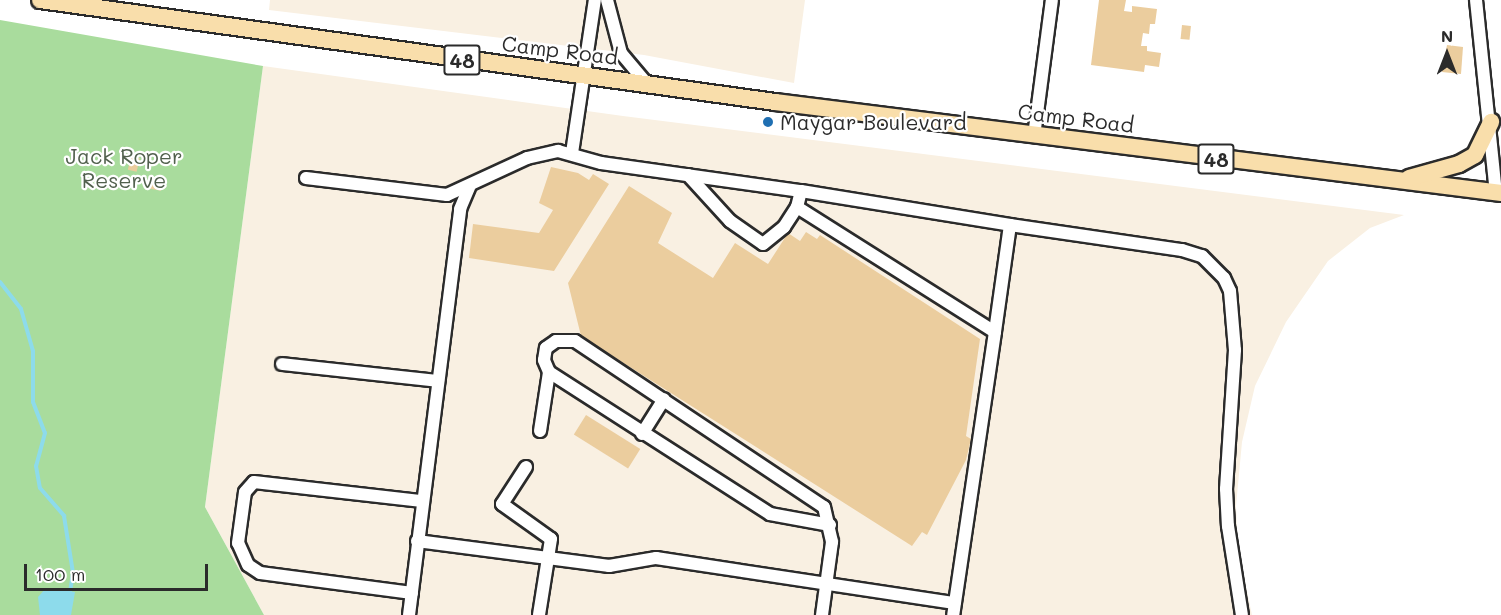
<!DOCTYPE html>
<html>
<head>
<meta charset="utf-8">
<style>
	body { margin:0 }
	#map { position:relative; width:1501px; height:615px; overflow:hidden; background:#fff; font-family:Mali,sans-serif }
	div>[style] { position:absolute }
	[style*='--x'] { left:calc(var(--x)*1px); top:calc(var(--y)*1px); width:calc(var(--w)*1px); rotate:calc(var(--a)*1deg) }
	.built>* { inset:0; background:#f9f0e2 }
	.green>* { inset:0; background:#a9dc9d }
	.water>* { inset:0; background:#8ddbeb }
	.stream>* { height:4px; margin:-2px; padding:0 2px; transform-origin:2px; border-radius:2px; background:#8ddbeb }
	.building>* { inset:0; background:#ebcd9e; transform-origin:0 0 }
	.roads { filter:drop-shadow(2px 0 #2b2b2b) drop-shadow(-2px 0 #2b2b2b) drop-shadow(0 2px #2b2b2b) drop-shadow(0 -2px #2b2b2b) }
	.minor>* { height:12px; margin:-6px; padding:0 6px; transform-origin:6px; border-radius:6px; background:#fff }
	.major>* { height:16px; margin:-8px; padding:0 8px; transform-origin:8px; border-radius:8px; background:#f9deab }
	.dots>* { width:16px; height:16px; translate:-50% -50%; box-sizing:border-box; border:3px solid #fff; border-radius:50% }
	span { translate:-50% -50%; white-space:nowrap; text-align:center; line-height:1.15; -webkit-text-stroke:4.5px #fff; paint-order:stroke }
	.shield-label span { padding:2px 4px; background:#fff; border:2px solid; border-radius:4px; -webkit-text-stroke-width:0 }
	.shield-label { font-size:20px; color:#2b2b2b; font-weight:700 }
	.street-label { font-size:21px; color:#2b2b2b }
	.poi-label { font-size:21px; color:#2b2b2b }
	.left { translate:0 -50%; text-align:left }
	.park-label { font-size:21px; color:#51604d }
	.north { position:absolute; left:1417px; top:24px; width:60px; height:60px; -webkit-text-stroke:4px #fff; paint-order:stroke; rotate:0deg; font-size:16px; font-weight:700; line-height:24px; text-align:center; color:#2b2b2b }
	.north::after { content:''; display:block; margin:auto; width:21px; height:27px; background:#2b2b2b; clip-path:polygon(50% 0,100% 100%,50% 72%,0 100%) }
	.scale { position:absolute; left:24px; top:564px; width:184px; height:27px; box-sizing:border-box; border:3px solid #2b2b2b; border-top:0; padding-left:8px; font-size:18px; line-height:21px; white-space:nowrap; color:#2b2b2b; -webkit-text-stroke:4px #fff; paint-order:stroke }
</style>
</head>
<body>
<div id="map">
	<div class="built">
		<div style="clip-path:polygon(270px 0,805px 0,794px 83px,644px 55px,269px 10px)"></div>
		<div style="clip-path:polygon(263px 66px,623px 116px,1404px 215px,1370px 228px,1328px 261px,1286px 322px,1255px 386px,1242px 442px,1236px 506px,1238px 549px,1252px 615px,264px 615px,205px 507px)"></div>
	</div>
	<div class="green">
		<div style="clip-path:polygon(0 20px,263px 66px,205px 507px,264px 615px,0 615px)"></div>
	</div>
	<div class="water">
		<div style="clip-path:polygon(46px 588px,75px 592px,71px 615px,40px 615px,38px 597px)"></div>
	</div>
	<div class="stream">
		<div style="--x:0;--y:282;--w:34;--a:52"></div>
		<div style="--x:21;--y:309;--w:44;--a:74.1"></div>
		<div style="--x:33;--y:351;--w:51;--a:90"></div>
		<div style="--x:33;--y:402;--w:33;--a:69"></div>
		<div style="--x:45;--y:433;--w:34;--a:105"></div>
		<div style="--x:36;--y:466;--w:22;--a:80"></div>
		<div style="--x:40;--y:488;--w:37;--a:49"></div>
		<div style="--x:64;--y:516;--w:58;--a:81"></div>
		<div style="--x:73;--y:573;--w:20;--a:99"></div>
	</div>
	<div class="building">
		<div style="clip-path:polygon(1099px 0,1126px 0,1124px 11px,1132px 12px,1132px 6px,1157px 9px,1155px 24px,1150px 24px,1149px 34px,1143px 33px,1141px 46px,1147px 46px,1147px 51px,1161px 53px,1159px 67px,1145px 65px,1144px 72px,1091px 65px)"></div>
		<div style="left:1182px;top:25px;width:9px;height:14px;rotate:6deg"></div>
		<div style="clip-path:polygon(1447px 45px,1463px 47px,1461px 74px,1442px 72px)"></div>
		<div style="left:131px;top:156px;width:9px;height:14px;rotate:13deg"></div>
		<div style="clip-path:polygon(551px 167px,578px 173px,589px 180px,593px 174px,609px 184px,554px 271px,469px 258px,473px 224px,539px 233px,553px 210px,539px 203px)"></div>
		<div style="left:152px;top:178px;width:11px;height:11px;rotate:10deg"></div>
		<div style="clip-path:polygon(629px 186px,672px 213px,658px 243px,713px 278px,735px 243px,768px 264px,788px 233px,800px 241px,806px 232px,817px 239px,820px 235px,980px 339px,966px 436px,971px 439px,966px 460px,927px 535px,922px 532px,912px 546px,581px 336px,568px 283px)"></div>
		<div style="left:586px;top:415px;width:64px;height:23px;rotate:32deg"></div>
	</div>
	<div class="roads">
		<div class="minor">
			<div style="--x:607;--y:0;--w:55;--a:75.2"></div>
			<div style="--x:621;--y:53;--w:39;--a:50"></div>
			<div style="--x:1476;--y:0;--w:194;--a:84.1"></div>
			<div style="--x:1034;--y:136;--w:137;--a:-82.5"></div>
			<div style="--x:572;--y:153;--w:155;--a:-81.5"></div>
			<div style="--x:688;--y:175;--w:62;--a:47.6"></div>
			<div style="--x:730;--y:221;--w:40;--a:34.9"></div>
			<div style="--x:763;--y:244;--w:27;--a:-39"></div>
			<div style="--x:784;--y:227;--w:24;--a:-57"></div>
			<div style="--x:306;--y:178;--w:142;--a:6.9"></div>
			<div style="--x:447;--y:195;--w:88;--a:-24.8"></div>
			<div style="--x:527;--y:158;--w:32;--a:-13"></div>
			<div style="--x:558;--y:151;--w:45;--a:15.6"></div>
			<div style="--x:601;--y:163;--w:202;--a:8"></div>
			<div style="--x:801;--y:191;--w:16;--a:104"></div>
			<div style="--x:797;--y:207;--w:234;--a:32.3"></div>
			<div style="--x:995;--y:332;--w:286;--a:98.4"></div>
			<div style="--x:801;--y:191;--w:212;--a:9.2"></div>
			<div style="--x:1010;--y:225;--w:108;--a:98"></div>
			<div style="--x:1010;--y:225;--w:174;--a:8.3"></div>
			<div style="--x:1182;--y:250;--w:21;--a:17"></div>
			<div style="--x:1202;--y:256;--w:31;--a:45"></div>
			<div style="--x:1224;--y:278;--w:14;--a:65"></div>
			<div style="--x:1230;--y:291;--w:59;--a:85.2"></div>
			<div style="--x:1235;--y:350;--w:139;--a:93.7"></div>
			<div style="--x:1226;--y:489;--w:37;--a:87"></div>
			<div style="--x:1228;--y:526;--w:90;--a:81.1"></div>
			<div style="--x:282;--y:364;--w:157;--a:6.2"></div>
			<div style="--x:549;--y:372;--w:263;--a:32.7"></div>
			<div style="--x:770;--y:514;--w:61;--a:10.4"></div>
			<div style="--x:540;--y:431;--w:60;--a:-81.3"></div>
			<div style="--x:549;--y:372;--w:13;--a:-113"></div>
			<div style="--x:544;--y:360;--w:12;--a:-81"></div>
			<div style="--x:546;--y:348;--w:12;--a:-35"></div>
			<div style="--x:556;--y:341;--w:19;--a:0"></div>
			<div style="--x:575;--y:341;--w:299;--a:33.7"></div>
			<div style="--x:824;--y:507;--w:36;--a:77"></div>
			<div style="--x:832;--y:542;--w:74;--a:97.8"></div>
			<div style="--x:642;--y:434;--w:41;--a:-57.8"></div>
			<div style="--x:526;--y:467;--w:44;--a:123"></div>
			<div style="--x:502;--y:504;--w:60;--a:35.5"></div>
			<div style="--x:551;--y:539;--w:77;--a:99"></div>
			<div style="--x:417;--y:541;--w:194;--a:7.4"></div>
			<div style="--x:609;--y:566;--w:48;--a:-9.7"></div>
			<div style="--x:656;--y:558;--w:302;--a:8.6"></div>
			<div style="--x:412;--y:593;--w:153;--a:-172.5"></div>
			<div style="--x:260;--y:573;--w:14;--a:-146"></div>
			<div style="--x:248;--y:565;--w:24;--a:-114"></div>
			<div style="--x:238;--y:543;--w:51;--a:-82.2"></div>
			<div style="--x:245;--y:492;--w:13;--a:-48"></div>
			<div style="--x:254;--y:482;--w:167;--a:6.5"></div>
			<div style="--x:409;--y:615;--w:409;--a:-82.8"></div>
			<div style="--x:460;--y:209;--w:25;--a:-67"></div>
		</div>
		<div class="major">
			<div style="--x:40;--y:0;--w:742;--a:7.9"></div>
			<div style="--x:775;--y:102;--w:732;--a:7.14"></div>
			<div style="--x:1409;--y:178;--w:52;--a:-15.6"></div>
			<div style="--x:1459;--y:164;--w:18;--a:-29"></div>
			<div style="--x:1475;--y:155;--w:37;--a:-64"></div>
		</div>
	</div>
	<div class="dots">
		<div style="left:768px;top:122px;background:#1f6fb2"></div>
	</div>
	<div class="shield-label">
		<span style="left:462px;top:60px">48</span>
		<span style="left:1216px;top:159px">48</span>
	</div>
	<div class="street-label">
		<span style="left:560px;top:50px;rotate:7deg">Camp Road</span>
		<span style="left:1076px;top:118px;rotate:7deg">Camp Road</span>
	</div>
	<div class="poi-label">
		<span class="left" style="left:780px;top:122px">Maygar Boulevard</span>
	</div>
	<div class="park-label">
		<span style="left:124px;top:168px">Jack Roper<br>Reserve</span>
	</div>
	<div class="north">N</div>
	<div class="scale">100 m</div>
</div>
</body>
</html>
